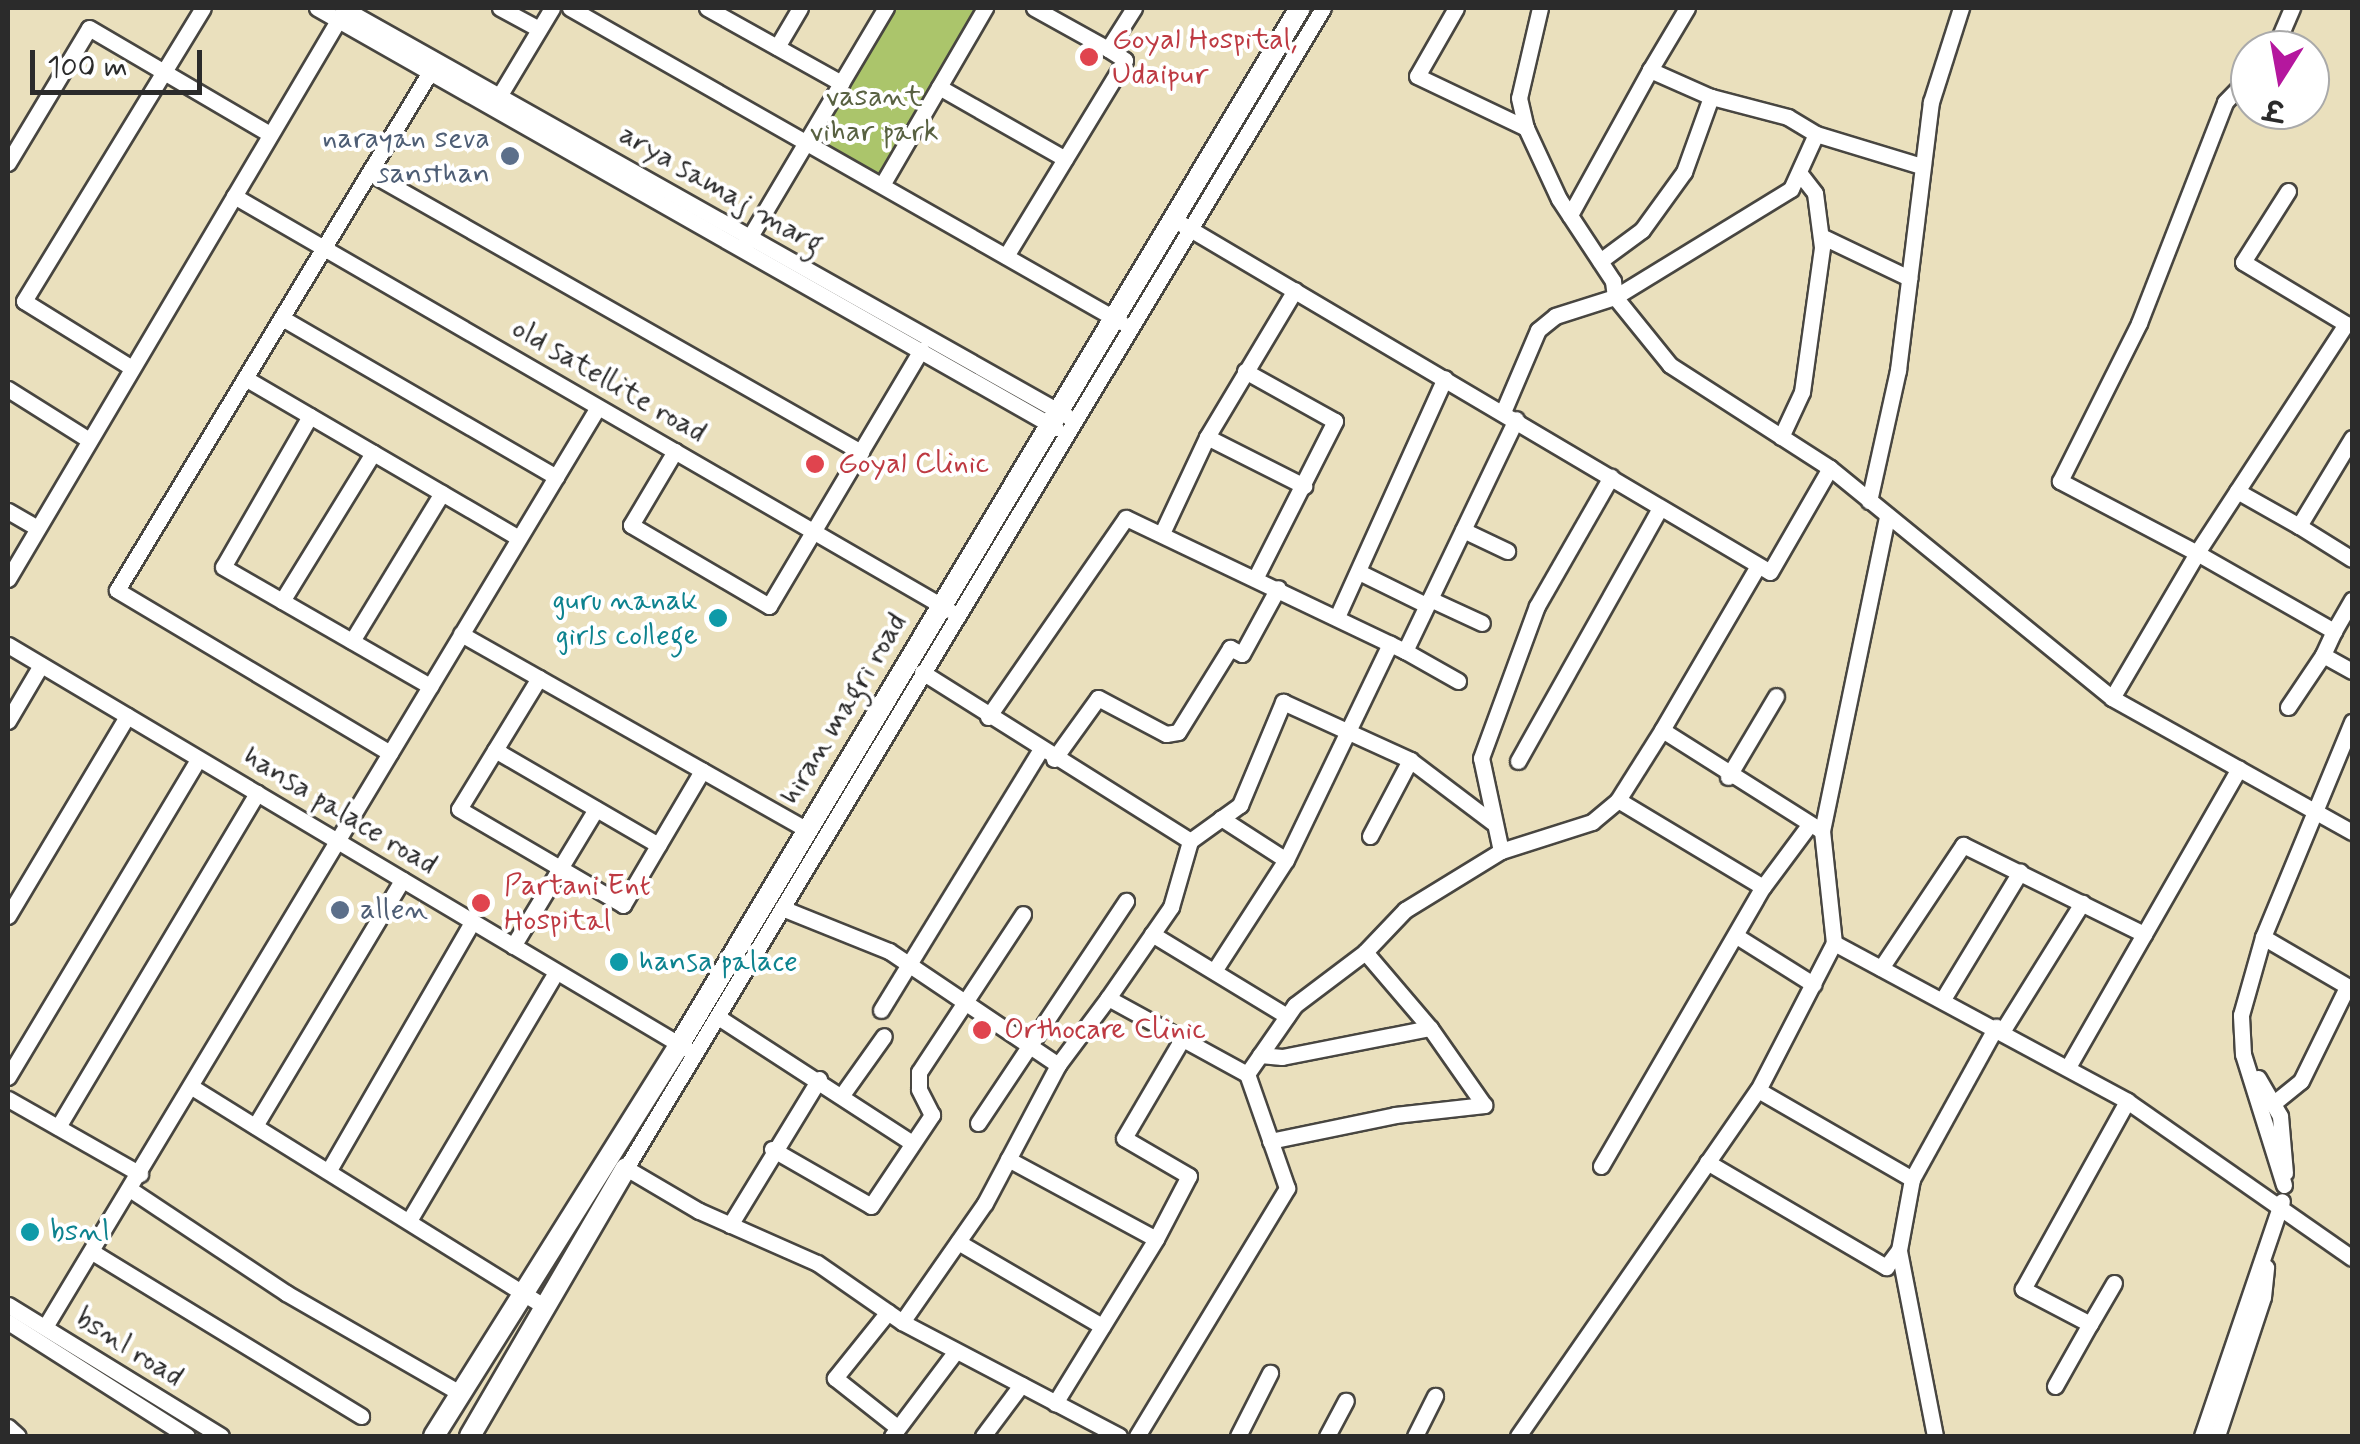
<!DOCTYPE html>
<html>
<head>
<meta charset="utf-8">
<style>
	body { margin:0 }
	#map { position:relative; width:2360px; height:1444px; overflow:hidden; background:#eae0bd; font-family:Mynerve,"Playpen Sans Deva",sans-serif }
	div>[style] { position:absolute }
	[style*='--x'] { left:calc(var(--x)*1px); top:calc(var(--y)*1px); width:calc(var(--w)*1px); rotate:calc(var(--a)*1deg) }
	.green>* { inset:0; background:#abc56b }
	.roads { filter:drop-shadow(2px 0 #484641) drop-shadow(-2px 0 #484641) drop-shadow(0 2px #484641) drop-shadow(0 -2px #484641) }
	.minor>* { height:15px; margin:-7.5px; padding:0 7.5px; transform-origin:7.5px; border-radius:7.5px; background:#fff }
	.major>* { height:20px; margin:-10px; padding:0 10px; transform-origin:10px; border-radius:10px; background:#fff }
	.dots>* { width:28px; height:28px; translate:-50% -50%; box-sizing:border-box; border:5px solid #fff; border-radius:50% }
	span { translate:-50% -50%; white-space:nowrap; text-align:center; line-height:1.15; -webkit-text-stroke:8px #fff; paint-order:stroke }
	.health-label { font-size:30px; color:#be3a42 }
	.left { translate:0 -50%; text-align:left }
	.park-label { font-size:30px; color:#586141 }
	.service-label { font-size:30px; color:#4e5e75 }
	.right { translate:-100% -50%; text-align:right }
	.street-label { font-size:30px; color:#2b2b2b }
	.culture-label { font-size:30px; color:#0d838f }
	.frame { position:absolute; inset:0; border:10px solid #2b2b2b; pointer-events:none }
	.north { position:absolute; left:2230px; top:30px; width:100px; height:100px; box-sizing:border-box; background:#fff; border:2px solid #aaa; border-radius:50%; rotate:191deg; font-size:28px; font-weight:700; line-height:40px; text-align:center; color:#2b2b2b }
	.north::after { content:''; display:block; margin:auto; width:35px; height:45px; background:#b5179e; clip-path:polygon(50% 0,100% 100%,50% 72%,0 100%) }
	.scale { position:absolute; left:30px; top:50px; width:172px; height:45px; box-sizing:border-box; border:5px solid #2b2b2b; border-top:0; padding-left:12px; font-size:30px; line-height:35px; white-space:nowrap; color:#2b2b2b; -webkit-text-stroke:8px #fff; paint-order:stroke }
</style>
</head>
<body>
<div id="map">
	<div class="green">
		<div style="clip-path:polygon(896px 8px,977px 8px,880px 174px,818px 140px)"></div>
	</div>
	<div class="roads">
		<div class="minor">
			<div style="--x:317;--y:8;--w:850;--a:29.61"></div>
			<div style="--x:343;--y:8;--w:831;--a:29.4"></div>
			<div style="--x:500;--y:8;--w:44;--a:28.3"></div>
			<div style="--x:570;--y:8;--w:634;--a:29.68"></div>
			<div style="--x:707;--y:8;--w:154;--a:29.2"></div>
			<div style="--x:1034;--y:8;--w:85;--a:29"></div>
			<div style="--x:1108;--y:49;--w:49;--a:-57.6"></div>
			<div style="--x:1456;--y:8;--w:78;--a:119.8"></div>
			<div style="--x:1417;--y:76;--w:121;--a:25.5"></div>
			<div style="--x:1540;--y:8;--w:92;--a:103.1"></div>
			<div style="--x:1519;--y:98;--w:31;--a:77"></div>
			<div style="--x:1526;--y:128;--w:78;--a:65.1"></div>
			<div style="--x:1559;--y:199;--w:98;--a:56.6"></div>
			<div style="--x:1613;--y:281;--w:16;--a:83"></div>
			<div style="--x:1615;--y:297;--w:87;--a:51"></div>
			<div style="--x:1670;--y:365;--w:190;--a:32.8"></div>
			<div style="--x:1830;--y:468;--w:364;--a:39.2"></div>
			<div style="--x:2112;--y:698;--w:275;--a:29.2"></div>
			<div style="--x:777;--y:47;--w:45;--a:-59.5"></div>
			<div style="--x:2274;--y:50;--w:46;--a:-66.8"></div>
			<div style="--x:1650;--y:70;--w:72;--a:-59.2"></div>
			<div style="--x:939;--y:87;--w:145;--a:29.7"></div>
			<div style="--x:495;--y:103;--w:111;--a:-59"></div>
			<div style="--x:1816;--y:134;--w:110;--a:16.9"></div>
			<div style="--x:8;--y:163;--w:157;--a:-59"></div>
			<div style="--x:89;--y:28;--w:210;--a:30.4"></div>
			<div style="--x:370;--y:173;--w:565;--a:29.61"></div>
			<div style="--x:882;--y:185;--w:205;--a:-59.8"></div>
			<div style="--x:2288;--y:191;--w:84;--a:122.4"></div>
			<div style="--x:2243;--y:262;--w:120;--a:31"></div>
			<div style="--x:2346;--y:324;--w:273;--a:123.1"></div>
			<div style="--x:2197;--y:553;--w:158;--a:29.7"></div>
			<div style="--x:2334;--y:631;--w:26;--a:115"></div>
			<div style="--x:2323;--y:655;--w:33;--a:29"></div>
			<div style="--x:234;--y:196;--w:826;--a:30.07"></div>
			<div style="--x:1180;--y:223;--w:685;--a:30.61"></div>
			<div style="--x:1770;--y:572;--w:120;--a:-60"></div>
			<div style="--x:1821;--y:236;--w:98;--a:25.5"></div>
			<div style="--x:745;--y:245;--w:276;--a:-59.3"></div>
			<div style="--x:1006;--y:256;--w:229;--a:-58.7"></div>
			<div style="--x:1125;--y:60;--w:20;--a:-147"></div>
			<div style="--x:1600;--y:261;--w:52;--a:-36.4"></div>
			<div style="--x:1642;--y:230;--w:72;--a:-54.1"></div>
			<div style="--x:1684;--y:172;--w:80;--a:-70.2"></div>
			<div style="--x:282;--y:318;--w:317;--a:30.1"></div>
			<div style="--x:132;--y:368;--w:127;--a:-148.2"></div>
			<div style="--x:24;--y:301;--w:343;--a:-58.6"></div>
			<div style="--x:1245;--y:371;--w:103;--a:29.1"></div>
			<div style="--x:1335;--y:421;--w:175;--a:116.9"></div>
			<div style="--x:245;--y:378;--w:317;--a:30.3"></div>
			<div style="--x:8;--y:389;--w:96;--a:32.2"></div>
			<div style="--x:1503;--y:412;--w:89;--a:-66.9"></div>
			<div style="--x:1538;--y:330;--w:22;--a:-39"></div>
			<div style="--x:1555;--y:316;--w:63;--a:-17.6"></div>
			<div style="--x:1615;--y:297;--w:206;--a:-31.5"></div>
			<div style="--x:1791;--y:189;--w:60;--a:-65.6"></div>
			<div style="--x:1816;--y:134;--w:33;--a:-149"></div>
			<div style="--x:1788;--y:117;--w:80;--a:-165.4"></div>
			<div style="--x:1711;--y:97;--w:67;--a:-156.1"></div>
			<div style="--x:1650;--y:70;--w:166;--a:118.9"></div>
			<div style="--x:310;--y:416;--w:174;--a:119.9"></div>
			<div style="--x:223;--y:567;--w:239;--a:29.9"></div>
			<div style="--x:1207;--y:437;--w:109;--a:26.8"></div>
			<div style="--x:1781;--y:437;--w:50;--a:-65"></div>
			<div style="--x:1802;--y:392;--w:146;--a:-82.1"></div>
			<div style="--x:1822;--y:247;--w:54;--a:-97.4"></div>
			<div style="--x:1815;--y:193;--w:23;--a:-128"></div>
			<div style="--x:2352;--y:438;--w:103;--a:121.1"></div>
			<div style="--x:2299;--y:526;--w:62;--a:31.9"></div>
			<div style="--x:675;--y:451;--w:86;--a:120.7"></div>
			<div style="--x:631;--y:525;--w:160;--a:30.4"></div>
			<div style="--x:769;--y:606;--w:298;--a:-59.3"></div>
			<div style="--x:2237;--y:491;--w:71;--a:29.4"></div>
			<div style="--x:1869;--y:501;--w:134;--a:-77.5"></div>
			<div style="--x:1898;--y:370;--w:270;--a:-83"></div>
			<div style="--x:1931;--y:102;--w:99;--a:-72.3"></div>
			<div style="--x:8;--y:511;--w:34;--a:30"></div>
			<div style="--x:1463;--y:530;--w:49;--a:25.5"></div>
			<div style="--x:1163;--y:531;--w:104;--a:-64.9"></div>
			<div style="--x:1207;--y:437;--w:171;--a:-59.1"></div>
			<div style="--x:1359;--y:572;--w:75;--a:26.2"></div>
			<div style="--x:8;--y:579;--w:659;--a:-59.42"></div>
			<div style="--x:1430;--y:599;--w:57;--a:24.8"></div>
			<div style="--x:282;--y:601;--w:174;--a:-58.4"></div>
			<div style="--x:1337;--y:617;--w:262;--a:-65.7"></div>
			<div style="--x:2334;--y:631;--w:36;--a:-60"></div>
			<div style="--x:461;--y:634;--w:398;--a:29.5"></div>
			<div style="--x:352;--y:641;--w:173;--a:-58.7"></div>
			<div style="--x:8;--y:645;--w:790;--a:30.75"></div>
			<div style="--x:1405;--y:651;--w:61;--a:29.5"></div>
			<div style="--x:922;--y:672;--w:317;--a:32.2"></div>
			<div style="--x:1190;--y:841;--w:62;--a:-35.8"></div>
			<div style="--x:1240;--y:805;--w:112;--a:-67.3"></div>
			<div style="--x:1283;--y:702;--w:140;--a:24.5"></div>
			<div style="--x:1410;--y:760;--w:103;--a:37.1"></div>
			<div style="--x:539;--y:678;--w:153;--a:121.4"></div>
			<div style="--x:459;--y:809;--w:190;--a:30.3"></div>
			<div style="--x:623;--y:905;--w:156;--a:-59.5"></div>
			<div style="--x:2112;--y:698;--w:168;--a:-59.6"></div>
			<div style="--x:2197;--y:553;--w:155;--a:-152.3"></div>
			<div style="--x:2060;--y:481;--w:177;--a:-63.4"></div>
			<div style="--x:2139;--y:323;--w:237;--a:-68.7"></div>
			<div style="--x:2225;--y:102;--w:36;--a:-46"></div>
			<div style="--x:2288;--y:707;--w:63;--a:-56.1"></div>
			<div style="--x:988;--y:717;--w:242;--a:-55.3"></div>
			<div style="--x:1126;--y:518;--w:309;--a:25.5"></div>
			<div style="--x:1405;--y:651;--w:257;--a:-64.4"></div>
			<div style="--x:8;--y:721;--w:65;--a:-59.5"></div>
			<div style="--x:495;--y:750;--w:189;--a:30.2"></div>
			<div style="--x:390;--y:753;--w:318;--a:-149.2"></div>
			<div style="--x:117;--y:590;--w:605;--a:-58.86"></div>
			<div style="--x:1054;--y:759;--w:75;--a:-54.2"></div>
			<div style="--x:1098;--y:698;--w:77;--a:27.9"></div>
			<div style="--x:1166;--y:734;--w:12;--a:-9"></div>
			<div style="--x:1178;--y:732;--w:99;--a:-58.2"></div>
			<div style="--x:1230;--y:648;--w:13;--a:27"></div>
			<div style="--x:1242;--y:654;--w:75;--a:-61.4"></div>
			<div style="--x:1518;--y:761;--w:290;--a:-60.7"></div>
			<div style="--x:1728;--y:777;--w:94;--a:-59.3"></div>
			<div style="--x:1618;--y:800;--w:169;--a:31"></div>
			<div style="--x:1221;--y:818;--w:77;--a:32.9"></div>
			<div style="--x:1822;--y:831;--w:322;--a:-78.3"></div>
			<div style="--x:1370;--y:836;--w:86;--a:-62.2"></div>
			<div style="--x:1501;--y:851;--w:96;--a:-17.7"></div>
			<div style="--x:1592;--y:822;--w:34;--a:-40"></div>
			<div style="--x:1618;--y:800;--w:83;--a:-57.8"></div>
			<div style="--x:782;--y:908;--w:115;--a:21.9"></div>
			<div style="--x:889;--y:951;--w:204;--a:34"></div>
			<div style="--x:1058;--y:1065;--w:84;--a:-53.3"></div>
			<div style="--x:1108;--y:998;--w:158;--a:28.7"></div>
			<div style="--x:1247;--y:1074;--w:84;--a:-55.2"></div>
			<div style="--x:1295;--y:1005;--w:88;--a:-37.1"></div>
			<div style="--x:1365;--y:952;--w:58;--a:-46.4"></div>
			<div style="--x:1405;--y:910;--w:113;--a:-31.6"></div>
			<div style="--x:1501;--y:851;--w:95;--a:-102.1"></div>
			<div style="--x:1481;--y:758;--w:162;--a:-69.8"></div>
			<div style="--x:1537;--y:606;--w:149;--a:-60.2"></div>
			<div style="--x:8;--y:916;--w:233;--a:-59.2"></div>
			<div style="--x:1152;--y:934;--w:158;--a:31.3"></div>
			<div style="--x:1738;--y:937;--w:89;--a:32.1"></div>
			<div style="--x:2263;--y:937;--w:103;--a:30.3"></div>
			<div style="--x:1834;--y:943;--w:333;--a:28.3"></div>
			<div style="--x:2127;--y:1101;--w:274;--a:34.9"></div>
			<div style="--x:513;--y:946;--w:160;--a:-58.8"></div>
			<div style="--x:1216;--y:968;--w:129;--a:-57.1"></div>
			<div style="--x:1286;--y:860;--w:240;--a:-64.3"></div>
			<div style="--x:1881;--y:968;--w:148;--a:-56.3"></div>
			<div style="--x:1963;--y:845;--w:202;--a:26.2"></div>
			<div style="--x:1108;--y:998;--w:111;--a:-55.3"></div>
			<div style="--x:1171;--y:907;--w:69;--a:-73.9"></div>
			<div style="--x:1943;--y:999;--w:149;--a:-58.8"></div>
			<div style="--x:881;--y:1010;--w:304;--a:-58.5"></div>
			<div style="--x:718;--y:1017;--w:231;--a:33"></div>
			<div style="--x:2003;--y:1030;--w:150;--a:-58.1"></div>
			<div style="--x:1260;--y:1055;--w:22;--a:5"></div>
			<div style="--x:1282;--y:1057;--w:151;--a:-11.1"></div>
			<div style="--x:2068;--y:1067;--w:344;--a:-60.2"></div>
			<div style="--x:8;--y:1077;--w:370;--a:-59.1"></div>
			<div style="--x:2258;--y:1078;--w:44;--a:59.9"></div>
			<div style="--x:2280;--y:1116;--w:57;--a:85"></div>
			<div style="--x:192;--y:1087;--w:415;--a:31.9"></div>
			<div style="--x:1758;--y:1090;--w:178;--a:30"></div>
			<div style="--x:842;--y:1095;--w:72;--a:-54.6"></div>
			<div style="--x:8;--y:1099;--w:152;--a:29.6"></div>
			<div style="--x:2275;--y:1102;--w:33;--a:-39"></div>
			<div style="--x:2301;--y:1081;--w:105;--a:-63.9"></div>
			<div style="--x:978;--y:1123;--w:267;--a:-56.3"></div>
			<div style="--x:255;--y:1126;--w:287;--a:-59.1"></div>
			<div style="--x:58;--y:1127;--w:389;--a:-59.2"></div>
			<div style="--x:1270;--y:1141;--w:128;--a:-11.7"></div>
			<div style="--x:1395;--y:1115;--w:90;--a:-6.4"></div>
			<div style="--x:1484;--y:1105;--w:94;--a:-125"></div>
			<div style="--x:1430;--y:1028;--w:100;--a:-130.5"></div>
			<div style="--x:772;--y:1149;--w:114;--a:29.9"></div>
			<div style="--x:871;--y:1206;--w:110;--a:-56.2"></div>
			<div style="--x:932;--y:1115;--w:29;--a:-117"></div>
			<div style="--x:919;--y:1089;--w:17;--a:-90"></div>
			<div style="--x:919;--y:1072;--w:189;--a:-56.6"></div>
			<div style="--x:1008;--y:1159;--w:168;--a:28.4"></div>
			<div style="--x:1156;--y:1239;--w:193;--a:121.6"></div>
			<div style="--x:1707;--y:1162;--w:208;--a:30.4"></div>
			<div style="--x:1886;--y:1267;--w:21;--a:-53"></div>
			<div style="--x:1601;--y:1166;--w:323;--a:-59.9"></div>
			<div style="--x:1763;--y:887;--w:77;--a:-53.4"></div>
			<div style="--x:329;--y:1170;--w:286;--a:-60"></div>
			<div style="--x:2284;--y:1185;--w:137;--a:-107.4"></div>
			<div style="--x:2243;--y:1054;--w:39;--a:-93"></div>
			<div style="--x:2241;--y:1015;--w:81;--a:-74.2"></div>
			<div style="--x:2263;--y:937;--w:233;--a:-67.5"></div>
			<div style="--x:131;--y:1190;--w:186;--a:33.6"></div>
			<div style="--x:286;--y:1293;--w:201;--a:29.9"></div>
			<div style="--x:410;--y:1219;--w:287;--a:-59.4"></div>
			<div style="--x:730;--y:1225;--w:171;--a:-58.6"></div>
			<div style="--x:1156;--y:1239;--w:71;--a:-62.4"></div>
			<div style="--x:1189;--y:1176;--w:75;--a:-149.7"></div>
			<div style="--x:1124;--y:1138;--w:115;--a:-59.6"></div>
			<div style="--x:958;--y:1242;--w:167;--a:30.3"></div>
			<div style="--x:94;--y:1253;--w:313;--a:31.4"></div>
			<div style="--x:2114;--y:1283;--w:48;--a:120.3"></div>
			<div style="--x:2090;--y:1324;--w:76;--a:-152.4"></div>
			<div style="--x:2023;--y:1289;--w:215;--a:-61"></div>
			<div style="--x:8;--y:1305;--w:250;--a:31.6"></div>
			<div style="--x:888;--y:1312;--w:85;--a:128.8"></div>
			<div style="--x:835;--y:1378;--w:80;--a:38.4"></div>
			<div style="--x:8;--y:1322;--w:212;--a:32.5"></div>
			<div style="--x:902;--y:1322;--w:145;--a:-55.1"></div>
			<div style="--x:985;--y:1203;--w:156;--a:-62.1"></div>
			<div style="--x:45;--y:1327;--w:1073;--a:-58.99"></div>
			<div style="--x:2055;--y:1386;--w:71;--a:-60.6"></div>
			<div style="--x:8;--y:1427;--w:13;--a:42"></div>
			<div style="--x:892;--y:1436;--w:106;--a:-53"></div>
			<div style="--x:983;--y:1436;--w:64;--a:-53.3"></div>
			<div style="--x:1119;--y:1436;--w:245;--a:-152.3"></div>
			<div style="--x:902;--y:1322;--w:103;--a:-145.2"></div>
			<div style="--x:817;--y:1263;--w:129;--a:-156.2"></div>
			<div style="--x:699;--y:1211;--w:85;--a:-149.5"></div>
			<div style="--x:626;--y:1168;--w:1353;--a:-59"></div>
			<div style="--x:1137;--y:1436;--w:290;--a:-58.8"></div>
			<div style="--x:1287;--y:1188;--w:121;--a:-109.3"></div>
			<div style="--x:1238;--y:1436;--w:71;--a:-63.1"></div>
			<div style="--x:1327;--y:1436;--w:40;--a:-62"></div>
			<div style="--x:1415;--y:1436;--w:45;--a:-63.4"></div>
			<div style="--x:1518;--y:1436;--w:421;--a:-55.3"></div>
			<div style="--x:1758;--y:1090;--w:165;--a:-62.7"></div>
			<div style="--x:1834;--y:943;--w:113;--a:-96.1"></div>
			<div style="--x:1822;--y:831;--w:189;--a:-147.7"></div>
			<div style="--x:1662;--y:730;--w:190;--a:-59.7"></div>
			<div style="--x:1935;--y:1436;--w:189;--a:-101"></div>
			<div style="--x:1899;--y:1250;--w:72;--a:-79.6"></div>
			<div style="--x:1912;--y:1179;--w:174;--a:-61.1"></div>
			<div style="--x:2202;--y:1436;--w:248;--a:-71.2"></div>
			<div style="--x:2217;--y:1436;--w:146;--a:-71.7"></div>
			<div style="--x:2263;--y:1297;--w:30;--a:-84"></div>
		</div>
		<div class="major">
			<div style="--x:434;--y:1436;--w:461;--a:-57.9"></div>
			<div style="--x:679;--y:1045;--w:1209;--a:-59.09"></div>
			<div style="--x:470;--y:1436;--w:310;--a:-59.8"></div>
		</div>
	</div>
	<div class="dots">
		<div style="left:1089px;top:57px;background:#e0444e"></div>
		<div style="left:510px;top:156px;background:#5c6f8a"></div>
		<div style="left:815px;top:464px;background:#e0444e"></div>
		<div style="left:718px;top:618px;background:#0f9aa8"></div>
		<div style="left:481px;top:903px;background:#e0444e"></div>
		<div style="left:340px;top:910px;background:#5c6f8a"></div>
		<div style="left:619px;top:962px;background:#0f9aa8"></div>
		<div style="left:982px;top:1030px;background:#e0444e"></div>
		<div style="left:30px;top:1232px;background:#0f9aa8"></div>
	</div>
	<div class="health-label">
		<span class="left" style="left:1112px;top:57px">Goyal Hospital,<br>Udaipur</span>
		<span class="left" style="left:838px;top:464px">Goyal Clinic</span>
		<span class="left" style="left:504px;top:903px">Partani Ent<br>Hospital</span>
		<span class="left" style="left:1004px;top:1030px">Orthocare Clinic</span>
	</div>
	<div class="park-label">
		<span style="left:874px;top:114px">vasant<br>vihar park</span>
	</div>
	<div class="service-label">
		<span class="right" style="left:490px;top:156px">narayan seva<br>sansthan</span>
		<span class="left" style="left:360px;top:910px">allen</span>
	</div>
	<div class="street-label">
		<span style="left:721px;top:190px;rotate:30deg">arya samaj marg</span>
		<span style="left:609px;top:381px;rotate:30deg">old satellite road</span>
		<span style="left:844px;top:709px;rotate:-59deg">hiran magri road</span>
		<span style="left:340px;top:811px;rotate:31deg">hansa palace road</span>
		<span style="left:129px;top:1348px;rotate:32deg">bsnl road</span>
	</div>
	<div class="culture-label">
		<span class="right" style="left:698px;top:618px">guru nanak<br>girls college</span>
		<span class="left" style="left:639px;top:962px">hansa palace</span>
		<span class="left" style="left:50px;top:1232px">bsnl</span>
	</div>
	<div class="frame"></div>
	<div class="north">उ</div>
	<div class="scale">100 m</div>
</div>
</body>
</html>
